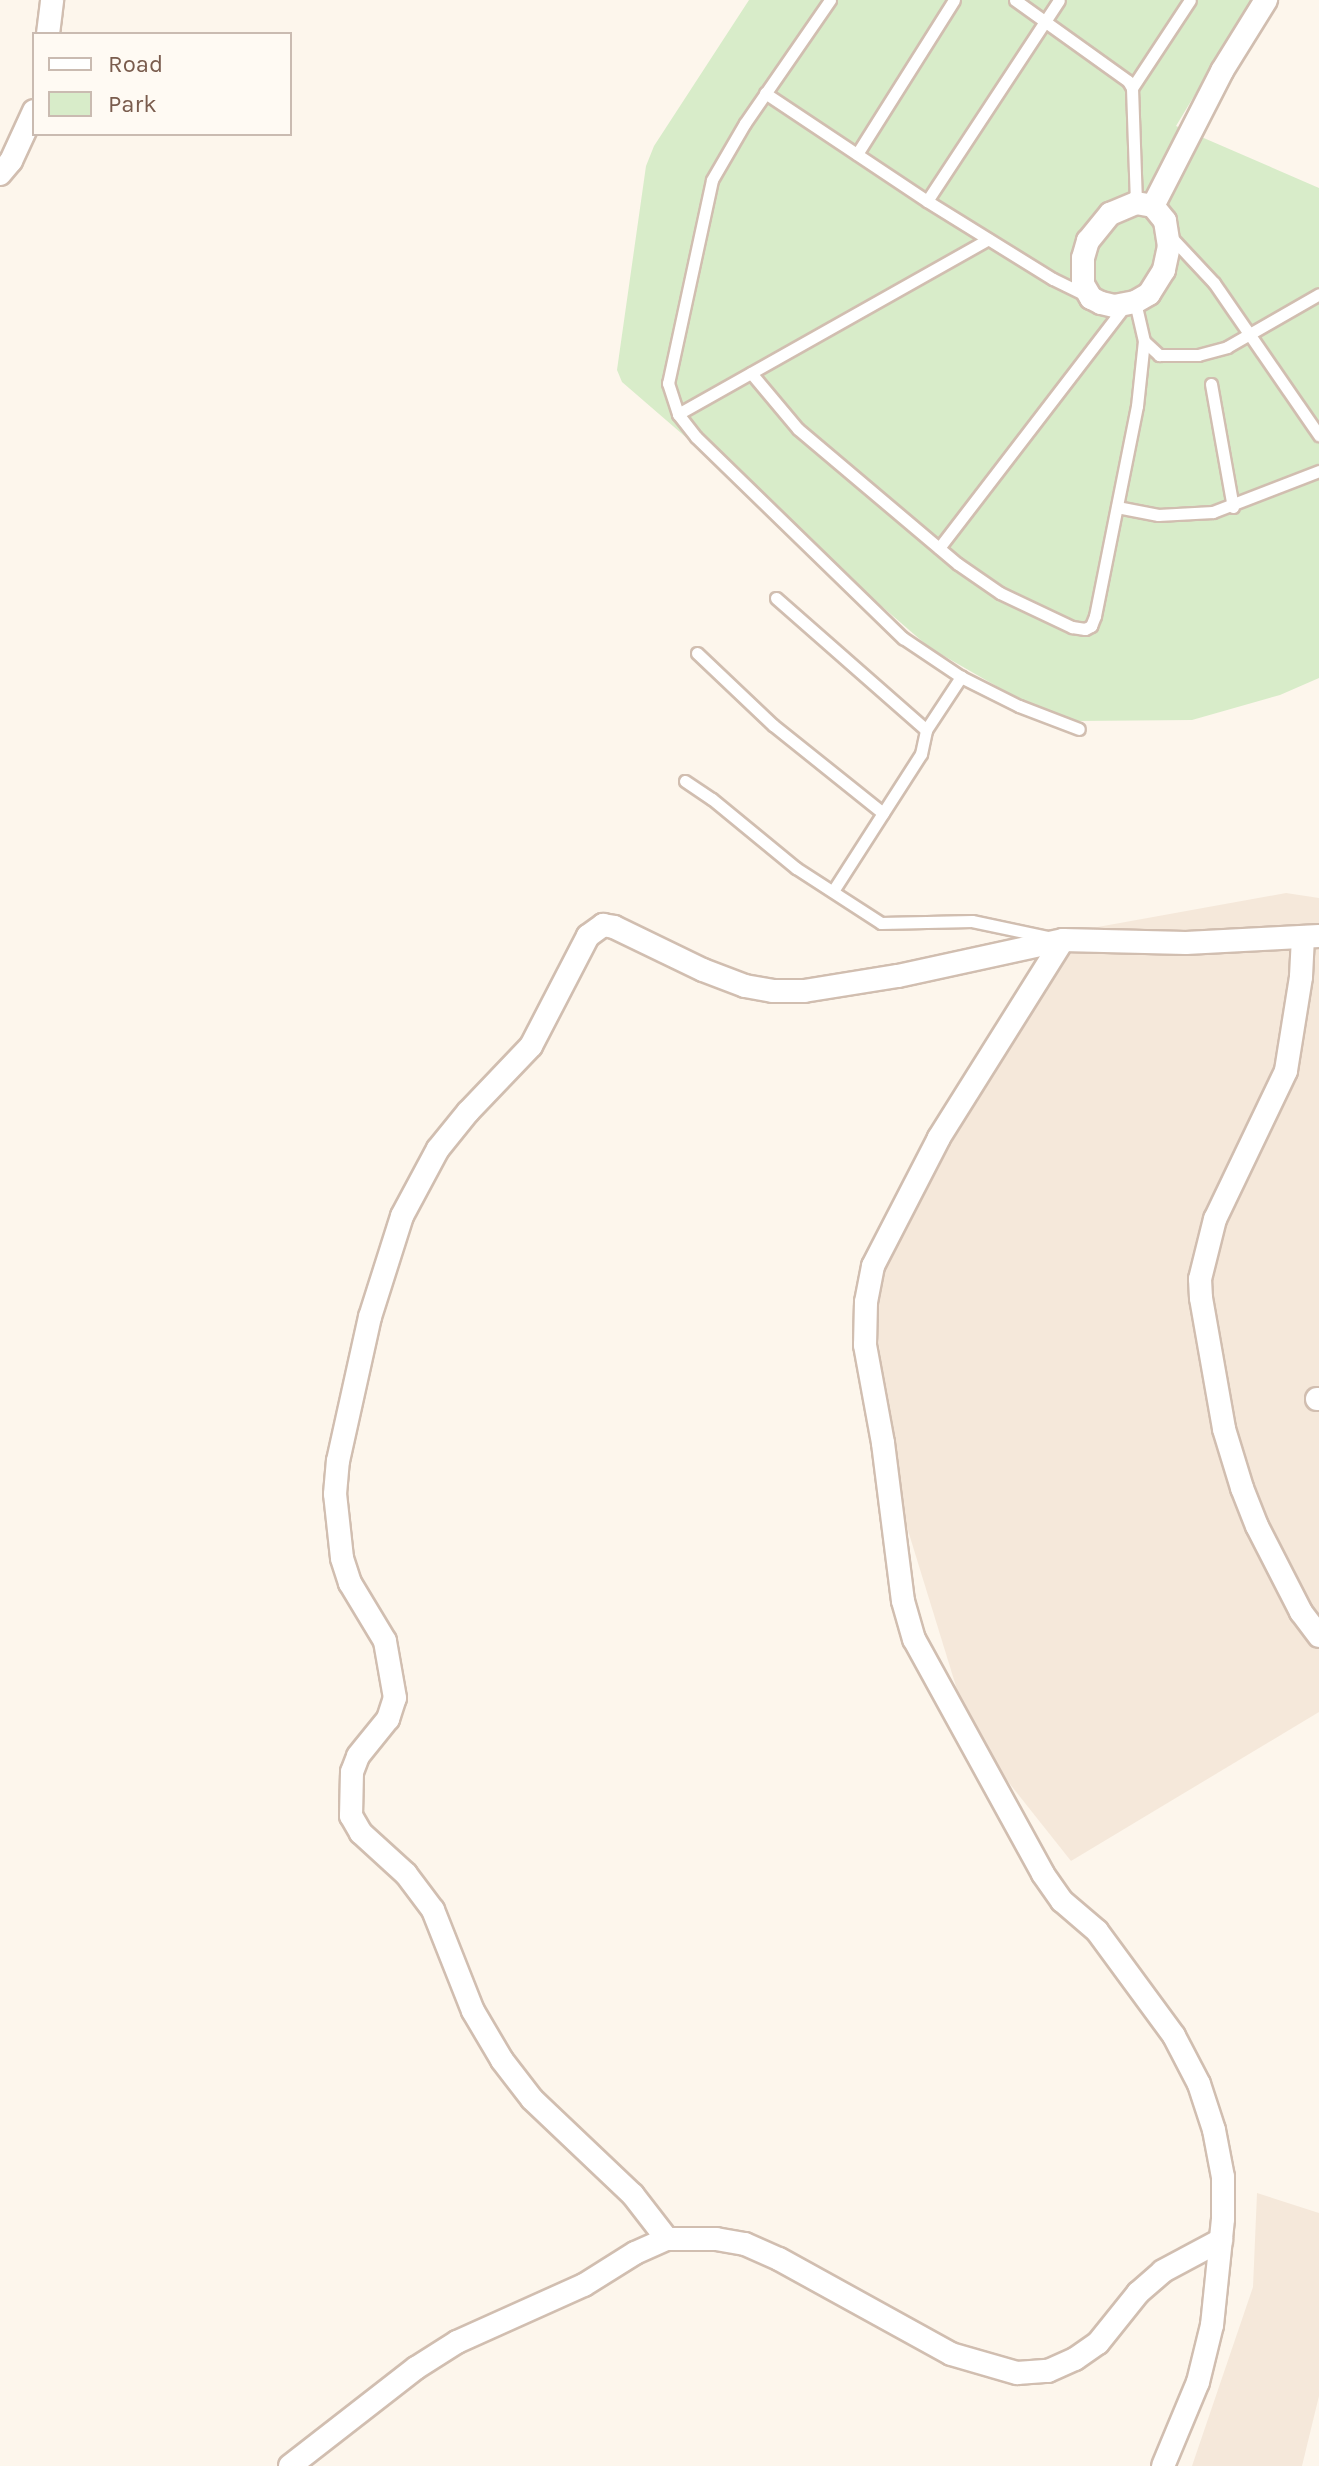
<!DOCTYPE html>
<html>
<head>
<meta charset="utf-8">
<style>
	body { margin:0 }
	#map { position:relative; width:1319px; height:2466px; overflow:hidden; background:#fdf6ec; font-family:Karla,sans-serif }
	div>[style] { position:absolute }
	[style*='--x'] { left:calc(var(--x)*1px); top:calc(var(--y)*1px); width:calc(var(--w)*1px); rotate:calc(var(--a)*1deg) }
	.residential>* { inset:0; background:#f5e8da }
	.green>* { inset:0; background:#d8ecc9 }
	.roads { filter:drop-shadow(2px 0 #d1beb0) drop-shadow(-2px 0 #d1beb0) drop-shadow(0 2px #d1beb0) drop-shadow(0 -2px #d1beb0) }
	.service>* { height:11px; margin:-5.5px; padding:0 5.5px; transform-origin:5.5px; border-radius:5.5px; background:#fff }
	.minor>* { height:22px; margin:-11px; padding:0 11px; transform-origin:11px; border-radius:11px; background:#fff }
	span { translate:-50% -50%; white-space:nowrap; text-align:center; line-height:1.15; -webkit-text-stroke:6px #fffaf3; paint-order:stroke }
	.legend { position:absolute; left:32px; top:32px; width:260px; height:104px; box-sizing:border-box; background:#fffaf3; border:2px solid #cabbb1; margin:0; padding:10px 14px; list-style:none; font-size:24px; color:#7a5c4d }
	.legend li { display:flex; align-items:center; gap:16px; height:40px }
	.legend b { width:40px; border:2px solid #cabbb1 }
</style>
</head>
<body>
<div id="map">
	<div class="residential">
		<div style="clip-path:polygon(1286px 893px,1319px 898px,1319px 1712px,1071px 1861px,971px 1735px,898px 1498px,871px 1280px,1048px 936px)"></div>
		<div style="clip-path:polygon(1257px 2193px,1319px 2213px,1319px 2396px,1302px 2466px,1192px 2466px,1253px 2287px)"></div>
	</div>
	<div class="green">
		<div style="clip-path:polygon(749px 0,1252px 0,1176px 126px,1319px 188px,1319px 678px,1280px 695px,1192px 720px,1077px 721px,1040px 711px,930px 648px,622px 382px,617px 370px,646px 166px,654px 146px)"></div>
	</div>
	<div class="roads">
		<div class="service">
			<div style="--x:830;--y:0;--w:150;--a:124.6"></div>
			<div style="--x:745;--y:123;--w:66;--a:120.1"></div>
			<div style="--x:712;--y:180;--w:208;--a:102.2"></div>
			<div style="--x:668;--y:383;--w:33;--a:72"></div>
			<div style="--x:678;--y:414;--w:356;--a:-29.4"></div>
			<div style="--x:1015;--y:0;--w:139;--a:35.6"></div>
			<div style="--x:1128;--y:81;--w:8;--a:60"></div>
			<div style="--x:1132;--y:88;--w:115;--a:88"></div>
			<div style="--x:1132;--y:88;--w:105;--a:-56.6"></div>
			<div style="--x:765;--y:93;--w:195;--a:33.7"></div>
			<div style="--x:927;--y:201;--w:148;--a:31.8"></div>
			<div style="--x:1053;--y:279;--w:37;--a:26"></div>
			<div style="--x:857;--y:154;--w:182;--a:-57.8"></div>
			<div style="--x:927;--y:201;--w:240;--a:-56.7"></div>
			<div style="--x:1171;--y:237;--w:63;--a:46.9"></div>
			<div style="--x:1214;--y:283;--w:185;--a:55.4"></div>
			<div style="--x:1135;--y:302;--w:40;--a:77"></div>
			<div style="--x:751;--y:373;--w:73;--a:50"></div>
			<div style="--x:798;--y:429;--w:209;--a:40.2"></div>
			<div style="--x:958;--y:564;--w:51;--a:34.6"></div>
			<div style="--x:1000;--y:593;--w:80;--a:25.3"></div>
			<div style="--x:1072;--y:627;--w:13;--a:9"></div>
			<div style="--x:1085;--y:629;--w:7;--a:-27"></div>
			<div style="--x:1091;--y:626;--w:11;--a:-68"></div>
			<div style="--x:1095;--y:616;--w:214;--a:-78.7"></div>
			<div style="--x:1137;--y:406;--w:65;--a:-83.9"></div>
			<div style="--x:1144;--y:341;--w:21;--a:43"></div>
			<div style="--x:1159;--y:355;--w:39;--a:0"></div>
			<div style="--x:1198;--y:355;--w:30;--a:-15"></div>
			<div style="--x:1227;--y:347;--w:106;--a:-29.9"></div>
			<div style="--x:1211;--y:384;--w:125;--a:79.9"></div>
			<div style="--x:678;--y:414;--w:29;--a:52"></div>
			<div style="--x:696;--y:437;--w:289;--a:44.2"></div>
			<div style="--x:903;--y:638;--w:70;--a:33.9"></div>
			<div style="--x:961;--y:677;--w:65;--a:26.6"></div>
			<div style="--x:1019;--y:706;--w:64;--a:21"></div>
			<div style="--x:1117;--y:507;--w:42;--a:11"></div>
			<div style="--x:1158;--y:515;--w:55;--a:-3.1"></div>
			<div style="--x:1213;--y:512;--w:114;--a:-21.1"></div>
			<div style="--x:939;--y:548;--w:304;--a:-52.5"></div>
			<div style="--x:776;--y:598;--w:200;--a:41.3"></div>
			<div style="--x:926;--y:730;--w:64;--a:-56.6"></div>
			<div style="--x:697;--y:653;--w:105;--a:43.5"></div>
			<div style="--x:773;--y:725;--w:141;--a:38.7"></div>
			<div style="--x:685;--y:781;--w:32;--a:34"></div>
			<div style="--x:712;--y:799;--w:109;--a:39.4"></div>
			<div style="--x:796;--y:868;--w:101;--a:32.9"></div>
			<div style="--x:881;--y:923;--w:91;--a:-1.3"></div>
			<div style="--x:972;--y:921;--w:78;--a:11.9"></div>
			<div style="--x:833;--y:891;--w:163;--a:-57.3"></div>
			<div style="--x:921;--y:754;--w:25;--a:-78"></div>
		</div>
		<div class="minor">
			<div style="--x:48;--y:34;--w:34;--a:-83"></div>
			<div style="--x:0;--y:174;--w:17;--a:-50"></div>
			<div style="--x:11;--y:161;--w:55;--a:-65.3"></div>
			<div style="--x:1136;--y:203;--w:17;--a:10"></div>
			<div style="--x:1153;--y:206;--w:19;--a:51"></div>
			<div style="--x:1165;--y:221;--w:25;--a:81"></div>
			<div style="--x:1169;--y:246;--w:25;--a:102"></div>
			<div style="--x:1164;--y:270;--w:28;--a:122"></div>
			<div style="--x:1149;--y:294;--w:16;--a:150"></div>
			<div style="--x:1135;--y:302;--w:21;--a:169"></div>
			<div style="--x:1114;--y:306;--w:13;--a:-167"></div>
			<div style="--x:1101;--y:303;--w:11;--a:-153"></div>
			<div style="--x:1091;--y:298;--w:16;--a:-120"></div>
			<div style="--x:1083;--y:284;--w:26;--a:-90"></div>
			<div style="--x:1083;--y:258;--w:18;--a:-74"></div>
			<div style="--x:1088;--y:241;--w:35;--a:-51"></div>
			<div style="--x:1110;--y:214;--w:28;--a:-23"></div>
			<div style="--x:1153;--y:206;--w:152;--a:-62.9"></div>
			<div style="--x:1222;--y:71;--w:84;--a:-58.2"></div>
			<div style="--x:1303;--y:937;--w:40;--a:92.9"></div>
			<div style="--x:1301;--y:977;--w:95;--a:99.1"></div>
			<div style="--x:1286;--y:1071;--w:164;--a:115.6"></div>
			<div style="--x:1215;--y:1219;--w:62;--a:104"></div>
			<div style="--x:1200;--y:1279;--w:19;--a:87"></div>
			<div style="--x:1201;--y:1298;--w:133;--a:80"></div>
			<div style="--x:1224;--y:1429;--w:62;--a:73"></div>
			<div style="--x:1242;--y:1488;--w:41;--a:68.5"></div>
			<div style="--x:1257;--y:1526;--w:97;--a:62.9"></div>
			<div style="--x:1301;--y:1612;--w:30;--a:53"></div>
			<div style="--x:1063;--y:940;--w:234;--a:122.1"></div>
			<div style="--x:939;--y:1138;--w:144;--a:117.3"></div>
			<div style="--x:873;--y:1266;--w:37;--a:101"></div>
			<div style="--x:866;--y:1302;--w:43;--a:91.3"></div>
			<div style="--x:865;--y:1345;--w:100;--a:79.6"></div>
			<div style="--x:883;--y:1443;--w:159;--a:82.8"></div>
			<div style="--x:903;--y:1601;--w:40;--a:74"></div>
			<div style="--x:914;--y:1639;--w:268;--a:61.2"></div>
			<div style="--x:1043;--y:1874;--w:33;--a:55"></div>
			<div style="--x:1062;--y:1901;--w:46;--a:40.6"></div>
			<div style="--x:1097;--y:1931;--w:130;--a:53.7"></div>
			<div style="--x:1174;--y:2036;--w:54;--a:62.5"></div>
			<div style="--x:1199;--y:2084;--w:48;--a:71.9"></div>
			<div style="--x:1214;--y:2130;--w:48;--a:79.2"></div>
			<div style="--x:1223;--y:2177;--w:42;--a:90"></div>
			<div style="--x:1223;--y:2219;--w:107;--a:95.9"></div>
			<div style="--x:1212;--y:2325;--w:59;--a:103.8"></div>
			<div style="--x:1198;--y:2382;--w:91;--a:112.6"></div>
			<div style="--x:1317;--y:1399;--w:2;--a:0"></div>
			<div style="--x:667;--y:2239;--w:56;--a:-127.7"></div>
			<div style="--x:633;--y:2195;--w:139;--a:-136.5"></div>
			<div style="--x:532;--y:2099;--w:49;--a:-127.6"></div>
			<div style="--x:502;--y:2060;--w:57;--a:-120.6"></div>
			<div style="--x:473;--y:2011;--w:109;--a:-111.6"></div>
			<div style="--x:433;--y:1910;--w:45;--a:-126.9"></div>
			<div style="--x:406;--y:1874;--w:61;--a:-137.7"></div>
			<div style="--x:361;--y:1833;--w:20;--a:-120"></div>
			<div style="--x:351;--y:1816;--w:44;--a:-88.7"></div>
			<div style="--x:352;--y:1772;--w:17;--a:-69"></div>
			<div style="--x:358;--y:1756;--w:48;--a:-51"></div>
			<div style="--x:388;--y:1719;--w:22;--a:-72"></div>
			<div style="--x:395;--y:1698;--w:58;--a:-100"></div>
			<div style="--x:385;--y:1641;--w:68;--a:-121.1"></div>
			<div style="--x:350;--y:1583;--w:26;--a:-108"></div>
			<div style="--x:342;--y:1558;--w:64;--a:-96.2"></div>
			<div style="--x:335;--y:1494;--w:33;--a:-85"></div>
			<div style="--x:338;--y:1461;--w:148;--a:-77.5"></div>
			<div style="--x:370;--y:1317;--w:106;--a:-72.4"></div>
			<div style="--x:402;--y:1216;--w:76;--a:-61.8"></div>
			<div style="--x:438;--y:1149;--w:48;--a:-51"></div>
			<div style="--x:468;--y:1112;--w:91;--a:-46.3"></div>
			<div style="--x:531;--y:1046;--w:124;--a:-62.6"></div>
			<div style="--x:588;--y:936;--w:19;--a:-36"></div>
			<div style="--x:603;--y:925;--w:11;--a:10"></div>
			<div style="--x:614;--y:927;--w:99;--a:25.8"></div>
			<div style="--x:703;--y:970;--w:45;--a:20.9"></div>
			<div style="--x:745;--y:986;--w:28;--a:10"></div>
			<div style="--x:773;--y:991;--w:31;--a:0"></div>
			<div style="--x:804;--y:991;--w:95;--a:-9.1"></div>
			<div style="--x:898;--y:976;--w:169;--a:-12.3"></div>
			<div style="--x:1063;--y:940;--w:123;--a:1.4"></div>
			<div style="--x:1186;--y:943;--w:133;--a:-3"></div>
			<div style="--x:290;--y:2466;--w:160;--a:-37.9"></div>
			<div style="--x:416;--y:2368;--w:49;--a:-32.4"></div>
			<div style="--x:457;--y:2342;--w:139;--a:-24.2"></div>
			<div style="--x:584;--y:2285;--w:60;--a:-32.1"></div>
			<div style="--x:635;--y:2253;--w:35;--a:-24"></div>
			<div style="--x:667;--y:2239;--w:49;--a:0"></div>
			<div style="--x:716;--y:2239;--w:29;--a:10"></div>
			<div style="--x:745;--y:2244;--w:37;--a:24"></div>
			<div style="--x:779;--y:2259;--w:196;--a:28.9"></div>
			<div style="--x:951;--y:2354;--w:69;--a:16.1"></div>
			<div style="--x:1017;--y:2373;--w:31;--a:-4"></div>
			<div style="--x:1048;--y:2371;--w:30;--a:-24"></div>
			<div style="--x:1075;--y:2359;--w:28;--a:-35"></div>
			<div style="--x:1098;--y:2343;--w:64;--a:-51.3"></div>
			<div style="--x:1138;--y:2293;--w:33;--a:-41"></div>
			<div style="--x:1163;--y:2271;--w:66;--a:-28.1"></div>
		</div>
	</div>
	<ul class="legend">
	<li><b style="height:10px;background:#fff"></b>Road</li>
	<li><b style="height:22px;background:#d8ecc9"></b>Park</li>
	</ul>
</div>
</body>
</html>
